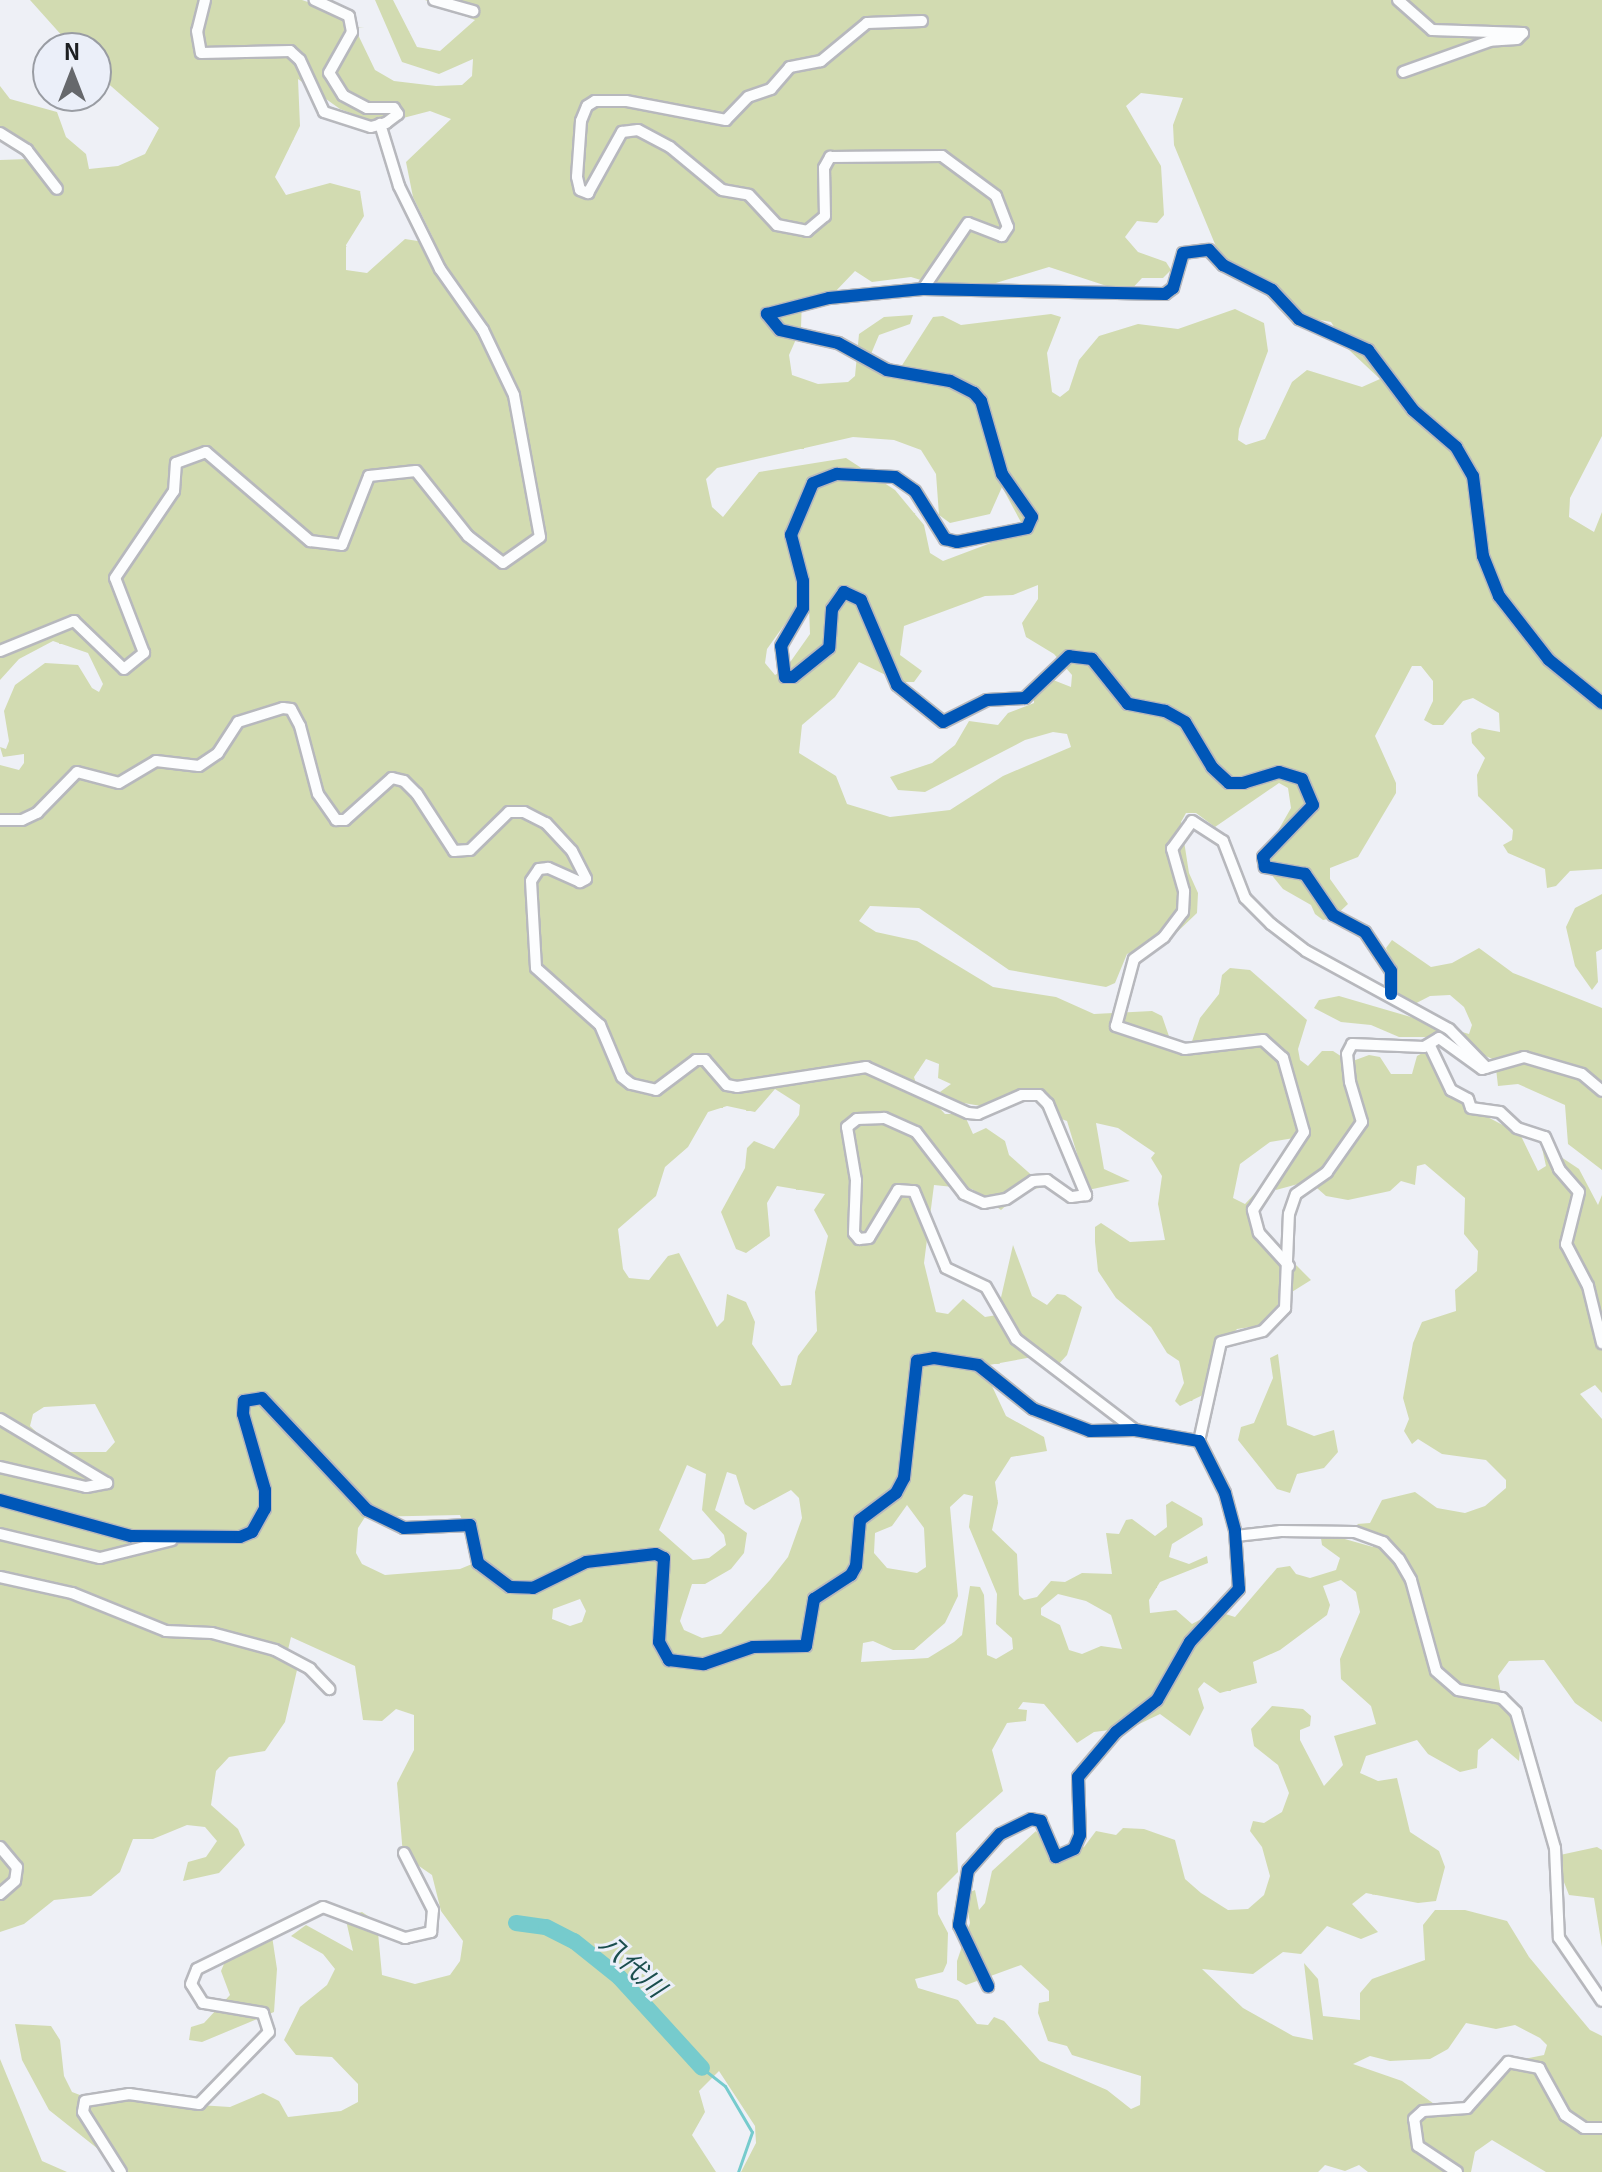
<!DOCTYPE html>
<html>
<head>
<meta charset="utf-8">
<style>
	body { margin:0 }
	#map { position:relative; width:1602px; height:2172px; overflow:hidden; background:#eef0f6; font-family:Georgia,"Noto Sans JP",serif }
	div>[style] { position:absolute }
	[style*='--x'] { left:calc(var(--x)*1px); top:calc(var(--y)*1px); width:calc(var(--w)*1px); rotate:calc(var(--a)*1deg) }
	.forest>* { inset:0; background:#d2dbb1 }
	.stream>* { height:3px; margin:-1.5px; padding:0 1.5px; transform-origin:1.5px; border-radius:1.5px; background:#76cbcd }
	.river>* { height:16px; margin:-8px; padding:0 8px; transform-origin:8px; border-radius:8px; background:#76cbcd }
	.roads { filter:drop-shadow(2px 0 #b7b8bd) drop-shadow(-2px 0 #b7b8bd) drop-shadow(0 2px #b7b8bd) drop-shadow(0 -2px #b7b8bd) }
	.street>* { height:10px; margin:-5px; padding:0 5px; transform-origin:5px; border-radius:5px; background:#fcfdfe }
	.cycleway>* { height:12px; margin:-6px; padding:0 6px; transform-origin:6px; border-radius:6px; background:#0057b8 }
	span { translate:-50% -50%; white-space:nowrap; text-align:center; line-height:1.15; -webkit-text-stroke:6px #ebeff9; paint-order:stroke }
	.water-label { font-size:26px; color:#1b4e4e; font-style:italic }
	.north { position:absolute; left:32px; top:32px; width:80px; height:80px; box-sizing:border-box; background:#ebeff9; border:2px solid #999ca3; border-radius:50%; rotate:0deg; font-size:22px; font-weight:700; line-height:32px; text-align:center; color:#1d1f22 }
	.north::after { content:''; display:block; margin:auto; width:28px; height:36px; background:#66686c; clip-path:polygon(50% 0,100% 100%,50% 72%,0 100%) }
</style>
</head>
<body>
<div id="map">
	<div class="forest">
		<div style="clip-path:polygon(evenodd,30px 0,302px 0,349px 16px,375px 70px,394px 81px,436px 86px,462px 85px,472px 76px,473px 59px,439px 74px,402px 62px,375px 0,393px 0,417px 47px,440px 51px,475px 20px,425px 0,1602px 0,1602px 436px,1570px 498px,1569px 517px,1594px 532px,1602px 512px,1602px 869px,1570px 871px,1556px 886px,1547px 888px,1545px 869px,1508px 853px,1503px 845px,1512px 840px,1513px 830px,1478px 796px,1477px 775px,1485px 758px,1472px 743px,1471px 733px,1479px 728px,1500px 732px,1499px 713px,1473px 698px,1463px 701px,1443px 725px,1433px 725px,1424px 720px,1433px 701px,1433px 681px,1421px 666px,1412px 666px,1375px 736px,1396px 783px,1396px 793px,1358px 857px,1330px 868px,1330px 879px,1348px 904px,1333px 918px,1323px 920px,1315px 914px,1311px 905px,1283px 889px,1266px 868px,1271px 843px,1291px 808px,1288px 788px,1279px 783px,1215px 827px,1196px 813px,1186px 813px,1181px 822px,1189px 873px,1198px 893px,1197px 913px,1174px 935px,1127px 954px,1115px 983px,1106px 987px,1009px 970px,919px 908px,870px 906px,859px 921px,876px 932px,917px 941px,993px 987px,1056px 997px,1094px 1014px,1152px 1011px,1162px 1016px,1172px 1045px,1190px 1047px,1200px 1018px,1219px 994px,1222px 975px,1230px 968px,1250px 970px,1307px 1020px,1298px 1049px,1300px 1060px,1308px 1066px,1322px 1051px,1333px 1051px,1350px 1062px,1369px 1055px,1380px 1057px,1391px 1074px,1412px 1074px,1417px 1056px,1426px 1051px,1455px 1100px,1520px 1134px,1538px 1171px,1546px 1166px,1542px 1148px,1552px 1151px,1579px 1169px,1598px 1205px,1602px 1195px,1602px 1393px,1595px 1385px,1580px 1394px,1602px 1419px,1602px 1722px,1575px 1703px,1544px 1660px,1509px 1661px,1498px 1676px,1501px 1695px,1522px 1725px,1519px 1761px,1492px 1738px,1478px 1750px,1477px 1768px,1460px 1772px,1428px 1754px,1417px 1740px,1366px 1756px,1360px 1773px,1378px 1781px,1397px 1778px,1410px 1832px,1439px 1851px,1445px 1867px,1436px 1901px,1418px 1903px,1366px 1893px,1352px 1904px,1378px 1932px,1361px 1939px,1327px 1926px,1301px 1954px,1283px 1952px,1253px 1974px,1202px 1969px,1243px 2008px,1293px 2036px,1313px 2040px,1304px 1963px,1318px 1979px,1323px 2016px,1360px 2020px,1360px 1993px,1372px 1979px,1425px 1960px,1423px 1925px,1435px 1910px,1465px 1910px,1507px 1921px,1529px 1957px,1590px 2030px,1602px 2036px,1602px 2172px,1546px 2172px,1492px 2140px,1475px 2152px,1471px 2172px,1368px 2172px,1359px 2165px,1345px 2171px,1325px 2165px,1318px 2172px,741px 2172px,756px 2143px,755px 2126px,719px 2071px,699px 2091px,705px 2112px,692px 2135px,716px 2172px,127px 2172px,49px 2110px,22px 2060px,15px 2024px,51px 2026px,60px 2040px,64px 2076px,72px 2092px,88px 2098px,230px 2107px,263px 2093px,279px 2101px,288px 2117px,341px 2111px,358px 2102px,358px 2084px,332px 2057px,296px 2055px,284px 2040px,300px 2007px,327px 1985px,335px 1969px,323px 1954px,291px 1936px,306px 1925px,353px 1951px,345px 1916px,362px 1912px,377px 1922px,382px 1975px,415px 1984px,450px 1975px,460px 1961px,463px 1941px,441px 1911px,432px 1875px,403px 1855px,397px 1783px,414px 1750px,414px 1715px,396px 1709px,382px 1721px,363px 1720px,355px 1666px,291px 1637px,287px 1654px,297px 1670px,285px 1722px,265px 1751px,229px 1757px,216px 1771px,211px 1805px,238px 1829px,245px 1845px,219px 1873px,183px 1881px,188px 1862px,206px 1857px,217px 1841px,205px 1827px,187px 1825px,153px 1839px,133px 1839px,120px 1872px,91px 1896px,54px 1900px,24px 1924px,0 1932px,0 765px,19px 770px,24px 763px,24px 754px,3px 757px,0 747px,6px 749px,9px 741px,4px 711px,15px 685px,45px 663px,78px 665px,92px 688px,99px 692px,103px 684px,88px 653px,53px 641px,19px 659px,0 680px,0 160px,28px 159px,21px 144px,0 138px,0 86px,10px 99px,57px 112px,66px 137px,86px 154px,89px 169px,118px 166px,145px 154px,159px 128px,96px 73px,96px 48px,73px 48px,30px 0,298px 79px,340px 109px,380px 124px,430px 111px,451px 119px,406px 162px,413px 197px,433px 238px,424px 242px,405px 239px,367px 273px,346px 270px,346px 245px,364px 216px,360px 191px,330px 183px,286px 195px,275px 177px,300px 126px,298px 79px,30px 0,1141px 93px,1183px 98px,1173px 125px,1174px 145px,1222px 261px,1277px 291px,1298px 316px,1331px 322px,1348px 349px,1380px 379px,1362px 387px,1307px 370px,1292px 382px,1265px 439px,1246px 445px,1238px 440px,1239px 429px,1268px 351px,1264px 323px,1235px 309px,1178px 329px,1138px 324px,1099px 336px,1079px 360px,1069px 390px,1060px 397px,1052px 392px,1047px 353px,1061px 317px,1051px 314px,961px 325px,943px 316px,933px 317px,899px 370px,871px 364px,871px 354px,879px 335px,910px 324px,913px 315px,884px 317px,859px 334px,855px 376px,848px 382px,818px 384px,792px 375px,789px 355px,801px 328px,802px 298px,833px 294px,855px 271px,872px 282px,911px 277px,963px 293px,1049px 267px,1128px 293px,1142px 278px,1163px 278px,1171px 270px,1166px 262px,1138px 252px,1125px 237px,1137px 221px,1157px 223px,1164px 215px,1161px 166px,1126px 106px,1141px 93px,30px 0,853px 437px,894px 440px,921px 450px,936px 474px,939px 515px,950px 523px,990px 514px,1002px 487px,1022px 524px,1012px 535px,943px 561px,930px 553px,924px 525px,895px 490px,846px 458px,759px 472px,723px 517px,712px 507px,706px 479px,717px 468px,853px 437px,30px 0,1038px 585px,1038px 599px,1022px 623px,1026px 637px,1054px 654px,1072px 675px,1071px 687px,1043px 676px,1034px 688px,1034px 703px,1008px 713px,998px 725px,969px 721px,955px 745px,932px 763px,890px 777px,898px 790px,925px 792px,1025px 740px,1053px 732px,1067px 734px,1071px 747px,1003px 776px,950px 810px,890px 817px,847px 804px,836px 776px,799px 753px,802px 725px,835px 697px,859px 662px,900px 682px,914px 682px,922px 671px,900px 655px,904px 626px,985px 596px,1013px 595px,1038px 585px,30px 0,809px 607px,810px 634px,786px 668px,775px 675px,765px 663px,767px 649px,792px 614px,809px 607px,30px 0,926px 1059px,939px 1064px,938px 1078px,951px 1084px,940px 1092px,952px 1101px,987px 1107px,1022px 1088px,1035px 1095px,1047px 1114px,1067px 1121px,1088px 1190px,1130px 1181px,1104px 1169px,1096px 1123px,1118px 1128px,1155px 1153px,1151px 1158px,1162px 1176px,1158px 1204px,1165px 1240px,1130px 1242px,1101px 1223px,1095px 1227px,1095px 1242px,1098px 1271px,1116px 1298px,1151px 1327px,1167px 1353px,1179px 1361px,1184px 1383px,1175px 1401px,1180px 1406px,1207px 1393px,1218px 1351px,1237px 1329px,1258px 1326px,1287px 1295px,1311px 1280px,1261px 1230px,1259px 1189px,1245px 1204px,1233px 1198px,1240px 1164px,1270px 1142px,1300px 1137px,1306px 1140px,1272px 1183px,1276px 1190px,1309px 1181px,1326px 1196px,1348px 1200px,1390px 1191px,1401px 1181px,1415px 1185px,1417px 1166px,1425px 1164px,1465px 1198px,1464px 1234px,1478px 1251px,1477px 1271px,1455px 1290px,1456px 1311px,1422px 1322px,1413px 1343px,1403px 1398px,1409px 1419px,1404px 1431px,1412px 1444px,1418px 1439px,1442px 1454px,1486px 1460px,1506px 1480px,1506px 1488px,1485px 1506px,1465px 1513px,1437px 1508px,1415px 1492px,1382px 1500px,1370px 1523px,1357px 1524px,1374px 1540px,1373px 1547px,1320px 1532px,1322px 1545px,1340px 1558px,1336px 1570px,1310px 1578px,1296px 1574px,1290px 1566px,1277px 1568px,1235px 1617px,1216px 1611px,1192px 1624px,1176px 1610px,1150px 1613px,1149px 1600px,1160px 1582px,1208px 1563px,1207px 1556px,1189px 1564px,1169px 1557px,1172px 1544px,1203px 1525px,1202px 1518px,1172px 1501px,1166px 1505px,1167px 1527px,1155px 1536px,1132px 1519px,1126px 1520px,1119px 1534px,1106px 1533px,1112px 1574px,1082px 1573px,1065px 1582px,1051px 1581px,1037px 1597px,1024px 1600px,1019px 1595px,1017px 1554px,992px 1530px,998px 1503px,995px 1482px,1011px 1457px,1047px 1451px,1044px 1437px,1006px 1416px,985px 1371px,989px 1365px,1038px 1356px,1057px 1366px,1067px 1355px,1082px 1307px,1065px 1295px,1057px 1294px,1047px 1305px,1032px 1296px,1013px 1245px,997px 1315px,985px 1317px,963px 1299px,948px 1314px,936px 1312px,924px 1263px,934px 1185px,972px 1189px,1001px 1210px,1023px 1191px,1045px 1187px,1009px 1155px,1005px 1141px,986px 1128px,973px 1134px,964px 1114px,945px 1114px,916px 1083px,914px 1077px,926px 1059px,30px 0,775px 1089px,800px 1105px,799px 1115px,774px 1149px,754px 1141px,747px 1148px,745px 1168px,721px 1212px,736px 1249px,746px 1253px,770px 1236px,767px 1203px,777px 1186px,825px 1194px,814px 1210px,828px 1236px,815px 1292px,817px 1331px,798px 1356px,791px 1385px,781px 1386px,752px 1344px,755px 1322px,746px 1302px,727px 1294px,724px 1320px,717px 1327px,679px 1253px,668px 1256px,649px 1280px,629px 1278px,623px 1269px,618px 1229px,656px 1196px,665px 1167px,688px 1147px,708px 1112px,727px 1106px,755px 1112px,775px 1089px,30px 0,95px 1404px,115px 1442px,106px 1452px,57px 1452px,30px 1426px,33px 1414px,44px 1407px,95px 1404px,30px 0,687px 1465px,706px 1474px,702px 1510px,724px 1535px,726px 1545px,709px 1558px,693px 1560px,659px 1530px,687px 1465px,30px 0,727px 1472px,736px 1475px,745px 1504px,754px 1510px,791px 1490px,799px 1498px,802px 1518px,788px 1557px,770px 1580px,721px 1634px,702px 1638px,684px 1630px,680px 1621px,692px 1584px,705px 1584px,731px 1569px,744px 1553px,747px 1533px,715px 1510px,727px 1472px,30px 0,964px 1494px,973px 1496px,969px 1527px,997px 1594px,996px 1624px,1012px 1638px,1013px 1649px,996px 1659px,987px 1655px,984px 1595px,980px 1587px,970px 1586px,962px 1635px,954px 1642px,928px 1658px,861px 1662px,863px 1643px,873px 1641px,893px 1650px,914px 1650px,945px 1623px,958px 1596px,950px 1507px,964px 1494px,30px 0,907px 1505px,924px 1528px,926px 1567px,917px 1573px,887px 1568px,874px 1553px,875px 1533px,892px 1526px,907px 1505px,30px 0,460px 1515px,476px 1551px,472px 1564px,460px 1569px,385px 1575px,362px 1564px,356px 1553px,358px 1528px,365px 1517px,460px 1515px,30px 0,1341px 1580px,1356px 1592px,1360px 1612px,1340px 1659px,1341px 1679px,1371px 1706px,1376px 1724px,1334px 1736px,1343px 1765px,1324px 1786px,1300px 1740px,1300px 1730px,1310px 1726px,1311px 1716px,1303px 1709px,1272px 1706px,1251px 1729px,1254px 1746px,1278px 1765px,1289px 1793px,1282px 1812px,1264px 1823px,1253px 1821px,1250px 1831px,1262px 1847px,1270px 1876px,1264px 1895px,1248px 1909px,1228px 1910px,1201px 1893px,1185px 1879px,1175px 1840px,1144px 1829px,1123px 1828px,1116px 1835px,1096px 1831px,1084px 1847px,1054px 1857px,1036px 1831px,992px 1871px,985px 1903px,979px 1910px,975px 1890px,965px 1894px,970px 1923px,957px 1961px,957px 1980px,966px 1985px,1021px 1965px,1049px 1991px,1049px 2001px,1039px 2003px,1038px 2013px,1048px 2041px,1067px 2046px,1072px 2055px,1141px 2076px,1140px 2105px,1131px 2109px,1107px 2090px,1040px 2061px,1004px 2021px,994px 2017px,988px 2025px,977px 2024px,958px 2000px,918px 1988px,915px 1979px,943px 1972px,947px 1963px,948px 1933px,938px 1914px,937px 1893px,958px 1872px,956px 1833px,1003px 1791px,992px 1750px,1007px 1723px,1026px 1721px,1027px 1710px,1018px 1709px,1023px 1702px,1044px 1704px,1077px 1743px,1094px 1732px,1133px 1727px,1160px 1714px,1190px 1736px,1204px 1708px,1198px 1689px,1204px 1682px,1220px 1693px,1257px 1683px,1253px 1662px,1280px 1650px,1327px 1615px,1330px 1605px,1323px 1586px,1341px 1580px,30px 0,1058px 1594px,1086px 1601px,1111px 1615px,1122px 1649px,1101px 1646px,1082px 1654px,1069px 1650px,1060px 1625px,1041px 1615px,1041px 1608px,1058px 1594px,30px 0,580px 1599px,586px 1611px,582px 1622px,570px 1626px,552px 1619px,553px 1609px,580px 1599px,30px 0,1466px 2023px,1496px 2029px,1515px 2025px,1540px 2038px,1547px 2045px,1544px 2055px,1514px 2061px,1458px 2108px,1437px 2106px,1402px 2081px,1353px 2064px,1370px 2056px,1390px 2061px,1430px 2059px,1448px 2049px,1466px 2023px)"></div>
		<div style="clip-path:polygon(1602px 894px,1602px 949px,1596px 952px,1598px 982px,1592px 990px,1575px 966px,1566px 927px,1575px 908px)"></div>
		<div style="clip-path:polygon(1392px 940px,1431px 967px,1452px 963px,1479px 948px,1513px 973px,1602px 1008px,1602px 1170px,1568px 1144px,1565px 1105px,1518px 1084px,1498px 1086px,1495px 1060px,1440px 1037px,1399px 1037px,1371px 1025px,1341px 1022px,1314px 1008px,1319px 1000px,1339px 996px,1469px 1034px,1472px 1025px,1464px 1007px,1450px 995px,1430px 996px,1403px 1010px,1395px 1004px,1393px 966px,1386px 948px)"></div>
		<div style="clip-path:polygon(1278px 1354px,1287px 1425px,1314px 1436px,1334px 1430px,1338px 1452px,1324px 1468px,1297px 1474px,1290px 1493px,1277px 1489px,1238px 1440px,1241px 1427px,1254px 1423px,1273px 1378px,1270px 1358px)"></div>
		<div style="clip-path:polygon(1597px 1847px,1602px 1850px,1602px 1947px,1594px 1898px,1569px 1895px,1560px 1872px,1560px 1855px)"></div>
		<div style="clip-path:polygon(272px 1936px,277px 1969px,274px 2012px,202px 2042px,189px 2040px,191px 2027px,204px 2023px,230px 1995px,221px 1971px,226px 1959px)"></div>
		<div style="clip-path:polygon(0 2059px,42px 2161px,67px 2172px,0 2172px)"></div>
	</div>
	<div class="stream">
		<div style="--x:702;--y:2068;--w:29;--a:38"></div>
		<div style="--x:725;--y:2086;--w:53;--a:59.6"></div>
		<div style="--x:752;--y:2132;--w:42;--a:109.3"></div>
	</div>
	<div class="river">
		<div style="--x:516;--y:1923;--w:30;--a:8"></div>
		<div style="--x:546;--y:1927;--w:31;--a:27"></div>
		<div style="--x:574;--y:1941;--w:58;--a:38.7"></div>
		<div style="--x:619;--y:1977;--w:123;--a:47.6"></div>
	</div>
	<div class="roads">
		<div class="street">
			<div style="--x:205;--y:0;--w:32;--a:104"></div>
			<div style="--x:197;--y:31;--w:22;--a:80"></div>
			<div style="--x:201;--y:53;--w:89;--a:-1.3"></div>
			<div style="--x:290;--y:51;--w:13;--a:42"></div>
			<div style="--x:300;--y:60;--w:57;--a:65.2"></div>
			<div style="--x:324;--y:112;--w:49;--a:17.7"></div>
			<div style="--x:371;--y:127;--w:16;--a:-15"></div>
			<div style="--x:386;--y:123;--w:15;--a:-37"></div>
			<div style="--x:398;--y:114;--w:7;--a:-124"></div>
			<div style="--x:394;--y:108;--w:27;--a:180"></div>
			<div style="--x:367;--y:108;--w:27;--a:-152"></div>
			<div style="--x:343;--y:95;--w:26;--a:-122"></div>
			<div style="--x:329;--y:73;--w:47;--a:-60.7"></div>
			<div style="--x:352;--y:32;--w:16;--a:-101"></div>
			<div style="--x:349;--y:16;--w:38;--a:-155"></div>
			<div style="--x:434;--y:0;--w:41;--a:15.8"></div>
			<div style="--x:1398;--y:0;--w:45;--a:41.4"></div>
			<div style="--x:1432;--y:30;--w:91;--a:1.9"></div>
			<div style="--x:1523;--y:33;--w:8;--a:135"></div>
			<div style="--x:1517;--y:39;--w:27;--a:176"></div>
			<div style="--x:1490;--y:41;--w:92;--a:160.4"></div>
			<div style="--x:922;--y:21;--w:55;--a:177.9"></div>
			<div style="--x:867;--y:23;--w:60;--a:140.4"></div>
			<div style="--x:821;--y:61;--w:32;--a:169"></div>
			<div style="--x:790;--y:67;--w:29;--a:131"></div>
			<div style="--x:771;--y:89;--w:24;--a:161"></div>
			<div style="--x:748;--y:97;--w:32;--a:134"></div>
			<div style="--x:726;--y:120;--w:102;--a:-169.2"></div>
			<div style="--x:626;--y:101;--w:31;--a:180"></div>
			<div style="--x:595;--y:101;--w:9;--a:148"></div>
			<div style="--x:587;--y:106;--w:16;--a:112"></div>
			<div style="--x:581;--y:121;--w:56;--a:94.1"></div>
			<div style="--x:577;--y:177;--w:13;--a:77"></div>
			<div style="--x:580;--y:190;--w:9;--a:21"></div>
			<div style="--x:588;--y:193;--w:70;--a:-60.9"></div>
			<div style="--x:622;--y:132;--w:16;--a:-7"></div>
			<div style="--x:638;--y:130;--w:36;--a:28"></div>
			<div style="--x:670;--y:147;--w:67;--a:39.6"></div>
			<div style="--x:722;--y:190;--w:27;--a:10"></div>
			<div style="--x:749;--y:195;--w:41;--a:47"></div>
			<div style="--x:777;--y:225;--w:31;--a:11"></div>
			<div style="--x:807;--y:231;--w:23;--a:-40"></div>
			<div style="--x:825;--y:216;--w:48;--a:-91.2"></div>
			<div style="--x:824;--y:168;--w:13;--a:-61"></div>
			<div style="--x:830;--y:157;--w:112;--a:-0.5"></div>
			<div style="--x:942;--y:156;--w:67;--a:36.5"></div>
			<div style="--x:996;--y:196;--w:33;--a:69"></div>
			<div style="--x:1008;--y:227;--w:11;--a:124"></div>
			<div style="--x:1002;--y:236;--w:36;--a:-159"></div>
			<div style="--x:968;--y:223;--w:80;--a:124.3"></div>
			<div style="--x:0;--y:133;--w:32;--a:32"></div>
			<div style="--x:27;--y:150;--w:49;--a:52.4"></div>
			<div style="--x:0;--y:651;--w:80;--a:-22.1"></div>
			<div style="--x:74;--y:621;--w:69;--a:43.8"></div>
			<div style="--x:124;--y:669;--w:26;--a:-39"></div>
			<div style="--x:144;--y:653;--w:80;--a:-111.1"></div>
			<div style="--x:115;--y:578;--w:105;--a:-55.9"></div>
			<div style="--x:174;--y:491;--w:28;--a:-86"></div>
			<div style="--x:176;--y:463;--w:32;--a:-20"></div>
			<div style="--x:206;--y:452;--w:137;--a:40.6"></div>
			<div style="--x:310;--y:541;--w:32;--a:7"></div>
			<div style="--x:342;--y:545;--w:74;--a:-68.6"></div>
			<div style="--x:369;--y:476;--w:47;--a:-6.1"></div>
			<div style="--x:416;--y:471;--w:83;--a:51.3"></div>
			<div style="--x:468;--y:536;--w:44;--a:37.6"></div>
			<div style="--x:503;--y:563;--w:45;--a:-35.1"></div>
			<div style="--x:540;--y:537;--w:144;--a:-100.4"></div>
			<div style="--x:514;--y:395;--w:72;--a:-115.5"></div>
			<div style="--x:483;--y:330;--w:75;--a:-125.2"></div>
			<div style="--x:440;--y:269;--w:93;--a:-116.3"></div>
			<div style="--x:399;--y:186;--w:65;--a:-107"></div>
			<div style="--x:0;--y:820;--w:22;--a:0"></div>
			<div style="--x:22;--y:820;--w:17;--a:-25"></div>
			<div style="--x:37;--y:813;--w:57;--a:-45.7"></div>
			<div style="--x:77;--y:772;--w:43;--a:14.7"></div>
			<div style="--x:119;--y:783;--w:43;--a:-30.7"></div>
			<div style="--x:156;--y:761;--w:43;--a:6.6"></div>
			<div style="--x:199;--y:766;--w:23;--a:-34"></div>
			<div style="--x:218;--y:753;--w:37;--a:-57"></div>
			<div style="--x:238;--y:722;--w:47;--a:-17.3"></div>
			<div style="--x:283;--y:708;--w:8;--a:7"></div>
			<div style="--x:291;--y:709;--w:19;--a:62"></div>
			<div style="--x:300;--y:726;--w:70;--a:75.2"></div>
			<div style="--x:318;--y:794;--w:32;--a:55"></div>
			<div style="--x:336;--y:820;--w:9;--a:0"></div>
			<div style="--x:345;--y:820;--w:63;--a:-41.8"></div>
			<div style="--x:392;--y:778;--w:12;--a:14"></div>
			<div style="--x:404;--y:781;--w:18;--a:45"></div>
			<div style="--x:417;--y:794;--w:68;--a:57"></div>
			<div style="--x:454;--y:851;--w:16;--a:-4"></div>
			<div style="--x:470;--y:850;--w:54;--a:-44.3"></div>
			<div style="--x:509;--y:812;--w:15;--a:0"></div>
			<div style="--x:524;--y:812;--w:25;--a:27"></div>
			<div style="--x:546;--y:823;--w:38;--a:47"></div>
			<div style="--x:572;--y:851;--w:31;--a:63"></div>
			<div style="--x:586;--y:879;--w:7;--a:153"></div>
			<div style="--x:580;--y:882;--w:35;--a:-156"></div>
			<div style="--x:548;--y:868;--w:9;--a:174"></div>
			<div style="--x:539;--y:869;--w:14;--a:124"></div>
			<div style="--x:531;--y:881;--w:87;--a:86.7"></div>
			<div style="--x:536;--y:968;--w:86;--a:41.7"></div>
			<div style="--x:600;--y:1025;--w:56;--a:67.1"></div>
			<div style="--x:622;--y:1077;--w:11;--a:38"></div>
			<div style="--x:631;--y:1084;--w:26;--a:13"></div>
			<div style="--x:656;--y:1090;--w:50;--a:-36.9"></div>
			<div style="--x:696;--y:1060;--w:9;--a:0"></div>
			<div style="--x:705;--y:1060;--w:33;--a:49"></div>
			<div style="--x:727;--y:1085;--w:10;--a:11"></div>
			<div style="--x:737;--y:1087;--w:131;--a:-8.8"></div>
			<div style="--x:866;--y:1067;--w:112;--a:24.3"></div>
			<div style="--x:968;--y:1113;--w:10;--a:6"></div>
			<div style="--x:978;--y:1114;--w:48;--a:-23.4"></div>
			<div style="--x:1022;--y:1095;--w:17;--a:0"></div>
			<div style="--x:1039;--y:1095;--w:13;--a:45"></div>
			<div style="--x:1048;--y:1104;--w:99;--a:67.3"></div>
			<div style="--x:1086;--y:1195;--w:15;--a:172"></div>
			<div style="--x:1071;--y:1197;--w:29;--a:-145"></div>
			<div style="--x:1047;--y:1180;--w:14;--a:176"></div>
			<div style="--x:1033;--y:1181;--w:32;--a:146"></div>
			<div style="--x:1006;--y:1199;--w:22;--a:170"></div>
			<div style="--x:984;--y:1203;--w:22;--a:-156"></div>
			<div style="--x:964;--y:1194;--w:78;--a:-127.7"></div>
			<div style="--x:916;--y:1132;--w:35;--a:-156"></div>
			<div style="--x:884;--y:1118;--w:27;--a:178"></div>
			<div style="--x:857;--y:1119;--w:13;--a:141"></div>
			<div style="--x:847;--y:1127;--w:54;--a:80.4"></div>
			<div style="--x:856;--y:1180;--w:53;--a:92.2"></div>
			<div style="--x:854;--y:1233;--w:8;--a:50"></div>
			<div style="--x:859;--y:1239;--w:10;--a:-6"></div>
			<div style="--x:869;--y:1238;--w:56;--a:-58.9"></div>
			<div style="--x:898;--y:1190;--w:16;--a:4"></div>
			<div style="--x:914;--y:1191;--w:83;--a:67.4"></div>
			<div style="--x:946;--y:1268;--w:44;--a:25.4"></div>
			<div style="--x:986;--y:1287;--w:60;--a:60"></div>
			<div style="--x:1016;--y:1339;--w:150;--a:37.4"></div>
			<div style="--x:1391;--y:994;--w:23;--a:-90"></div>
			<div style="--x:1391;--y:971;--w:47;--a:-123.7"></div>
			<div style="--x:1365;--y:932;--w:36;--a:-152"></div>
			<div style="--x:1333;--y:915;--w:50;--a:-124.3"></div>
			<div style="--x:1305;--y:874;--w:41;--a:-170.1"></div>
			<div style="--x:1265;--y:867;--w:10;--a:-101"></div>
			<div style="--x:1263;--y:857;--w:72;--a:-46.1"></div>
			<div style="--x:1313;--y:805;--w:28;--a:-113"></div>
			<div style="--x:1302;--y:779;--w:24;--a:-163"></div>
			<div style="--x:1279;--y:772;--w:37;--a:163"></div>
			<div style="--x:1244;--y:783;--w:15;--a:180"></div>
			<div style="--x:1229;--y:783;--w:23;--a:-137"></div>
			<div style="--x:1212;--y:767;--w:52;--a:-121"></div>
			<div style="--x:1185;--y:722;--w:23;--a:-151"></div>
			<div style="--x:1165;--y:711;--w:38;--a:-169"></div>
			<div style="--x:1128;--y:704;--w:58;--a:-128.7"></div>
			<div style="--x:1092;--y:659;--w:23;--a:-173"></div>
			<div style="--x:1069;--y:656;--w:61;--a:136.3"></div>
			<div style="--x:1025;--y:698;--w:38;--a:177"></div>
			<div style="--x:987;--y:700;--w:49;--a:153.4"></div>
			<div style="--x:943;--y:722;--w:59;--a:-141.2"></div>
			<div style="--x:897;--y:685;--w:92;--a:-113"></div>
			<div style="--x:861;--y:600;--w:19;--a:-155"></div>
			<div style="--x:844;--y:592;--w:21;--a:125"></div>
			<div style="--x:832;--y:609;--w:39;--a:94"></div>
			<div style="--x:829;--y:648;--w:46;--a:141.1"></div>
			<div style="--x:793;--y:677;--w:8;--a:180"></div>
			<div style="--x:785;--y:677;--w:31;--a:-97"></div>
			<div style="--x:781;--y:646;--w:44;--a:-59.9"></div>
			<div style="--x:803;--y:608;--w:27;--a:-90"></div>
			<div style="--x:803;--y:581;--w:48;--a:-104.6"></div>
			<div style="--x:791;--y:535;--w:56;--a:-67.1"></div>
			<div style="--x:813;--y:483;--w:26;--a:-21"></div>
			<div style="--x:837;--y:474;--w:58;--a:3"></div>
			<div style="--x:895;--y:477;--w:24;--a:35"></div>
			<div style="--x:915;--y:491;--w:57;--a:58"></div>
			<div style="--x:945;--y:539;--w:12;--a:14"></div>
			<div style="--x:957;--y:542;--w:71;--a:-11.3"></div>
			<div style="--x:1027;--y:528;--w:12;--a:-66"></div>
			<div style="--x:1032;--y:517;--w:52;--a:-124.9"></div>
			<div style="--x:1002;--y:474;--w:76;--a:-106"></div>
			<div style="--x:981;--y:401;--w:11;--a:-131"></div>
			<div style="--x:974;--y:393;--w:27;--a:-153"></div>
			<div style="--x:950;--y:381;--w:64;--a:-170.1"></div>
			<div style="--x:887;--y:370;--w:56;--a:-151.1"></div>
			<div style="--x:838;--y:343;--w:59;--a:-167.4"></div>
			<div style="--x:780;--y:330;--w:21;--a:-129"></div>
			<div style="--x:767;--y:314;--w:64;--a:-14.5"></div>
			<div style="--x:829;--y:298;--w:94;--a:-5.5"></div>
			<div style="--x:923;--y:289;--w:242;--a:1.2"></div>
			<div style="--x:1165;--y:294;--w:10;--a:-37"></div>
			<div style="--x:1173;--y:288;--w:36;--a:-74"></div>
			<div style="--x:1183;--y:253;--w:26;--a:-7"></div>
			<div style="--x:1209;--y:250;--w:21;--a:47"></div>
			<div style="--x:1223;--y:265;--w:55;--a:27"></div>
			<div style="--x:1272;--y:290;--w:40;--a:47"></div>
			<div style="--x:1299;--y:319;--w:76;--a:24.2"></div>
			<div style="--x:1368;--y:350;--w:75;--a:53.1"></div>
			<div style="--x:1413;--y:410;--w:57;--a:40.7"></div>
			<div style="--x:1456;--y:447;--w:34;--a:60"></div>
			<div style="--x:1473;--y:476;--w:81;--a:82.9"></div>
			<div style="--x:1483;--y:556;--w:43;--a:68.2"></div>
			<div style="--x:1499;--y:596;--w:81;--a:52"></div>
			<div style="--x:1549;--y:660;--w:68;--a:39.1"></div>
			<div style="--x:1430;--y:1046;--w:49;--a:64.5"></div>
			<div style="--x:1451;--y:1090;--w:19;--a:28"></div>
			<div style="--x:1468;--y:1099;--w:9;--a:72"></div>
			<div style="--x:1471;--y:1108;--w:29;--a:8"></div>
			<div style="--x:1500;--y:1112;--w:23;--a:43"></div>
			<div style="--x:1517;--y:1128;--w:29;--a:18"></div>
			<div style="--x:1545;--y:1137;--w:35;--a:66"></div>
			<div style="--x:1559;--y:1169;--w:30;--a:49"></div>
			<div style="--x:1579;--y:1192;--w:54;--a:104"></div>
			<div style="--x:1566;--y:1244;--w:47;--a:62.4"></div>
			<div style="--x:1588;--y:1286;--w:59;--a:76.2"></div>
			<div style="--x:1289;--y:1266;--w:45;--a:-132.3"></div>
			<div style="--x:1259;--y:1233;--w:24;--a:-105"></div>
			<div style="--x:1253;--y:1210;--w:93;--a:-56.8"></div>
			<div style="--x:1304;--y:1132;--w:77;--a:-105.8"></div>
			<div style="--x:1283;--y:1058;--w:27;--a:-138"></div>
			<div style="--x:1263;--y:1040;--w:79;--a:173.4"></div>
			<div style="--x:1185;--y:1049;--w:73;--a:-161.6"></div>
			<div style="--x:1116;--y:1026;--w:69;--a:-75"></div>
			<div style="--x:1134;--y:959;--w:37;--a:-36"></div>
			<div style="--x:1164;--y:937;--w:31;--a:-53"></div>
			<div style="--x:1183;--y:912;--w:21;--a:-87"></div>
			<div style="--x:1184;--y:891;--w:44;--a:-105.9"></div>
			<div style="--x:1172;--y:849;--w:34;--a:-54"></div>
			<div style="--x:1192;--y:821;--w:37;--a:33"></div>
			<div style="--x:1223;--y:841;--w:61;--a:68.9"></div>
			<div style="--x:1245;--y:898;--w:37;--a:45"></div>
			<div style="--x:1271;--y:924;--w:44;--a:37.6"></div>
			<div style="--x:1306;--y:951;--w:163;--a:28.6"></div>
			<div style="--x:1449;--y:1029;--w:54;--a:45.7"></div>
			<div style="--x:0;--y:1419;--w:125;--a:30.9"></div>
			<div style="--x:107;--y:1483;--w:21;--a:169"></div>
			<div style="--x:86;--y:1487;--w:88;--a:-166.9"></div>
			<div style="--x:1199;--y:1441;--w:101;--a:-77.5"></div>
			<div style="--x:1221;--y:1342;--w:43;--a:-14.7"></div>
			<div style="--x:1263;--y:1331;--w:32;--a:-46"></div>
			<div style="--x:1285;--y:1308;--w:94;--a:-87.6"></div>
			<div style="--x:1289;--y:1214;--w:21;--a:-71"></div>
			<div style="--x:1296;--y:1194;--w:38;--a:-35"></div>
			<div style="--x:1327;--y:1172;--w:61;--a:-55"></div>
			<div style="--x:1362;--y:1122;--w:42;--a:-106.7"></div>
			<div style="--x:1350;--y:1082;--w:28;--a:-96"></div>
			<div style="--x:1347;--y:1054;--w:11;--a:-63"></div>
			<div style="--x:1352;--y:1044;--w:72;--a:2.4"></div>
			<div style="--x:1424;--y:1047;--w:17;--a:-31"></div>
			<div style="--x:1439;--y:1038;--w:53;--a:35.8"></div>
			<div style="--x:1482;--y:1069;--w:44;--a:-15.9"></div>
			<div style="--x:1524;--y:1057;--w:60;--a:16.3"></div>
			<div style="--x:1582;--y:1074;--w:26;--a:40"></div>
			<div style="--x:0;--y:1500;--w:136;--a:15.4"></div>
			<div style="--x:131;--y:1536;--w:109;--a:0.5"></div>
			<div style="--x:240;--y:1537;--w:13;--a:-23"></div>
			<div style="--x:252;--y:1532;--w:26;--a:-61"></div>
			<div style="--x:265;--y:1509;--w:19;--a:-90"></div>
			<div style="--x:265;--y:1490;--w:79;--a:-106.1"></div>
			<div style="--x:243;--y:1414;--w:13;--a:-86"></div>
			<div style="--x:244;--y:1401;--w:18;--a:-9"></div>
			<div style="--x:262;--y:1398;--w:154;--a:46.8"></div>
			<div style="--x:367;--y:1510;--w:41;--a:25.9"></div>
			<div style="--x:404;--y:1528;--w:66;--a:-2.6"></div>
			<div style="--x:470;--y:1525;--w:39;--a:78"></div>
			<div style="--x:478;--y:1563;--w:40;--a:37"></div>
			<div style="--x:510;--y:1587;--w:23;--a:2"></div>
			<div style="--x:533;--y:1588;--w:59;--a:-26.1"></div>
			<div style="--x:586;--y:1562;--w:70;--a:-6.5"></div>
			<div style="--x:656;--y:1554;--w:9;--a:27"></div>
			<div style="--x:664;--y:1558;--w:84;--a:93.4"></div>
			<div style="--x:659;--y:1642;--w:21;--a:61"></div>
			<div style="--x:669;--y:1660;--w:35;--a:7"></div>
			<div style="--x:704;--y:1664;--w:52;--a:-19.1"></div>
			<div style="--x:753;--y:1647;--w:53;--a:-1.1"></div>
			<div style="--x:806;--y:1646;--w:48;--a:-80.3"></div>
			<div style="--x:814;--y:1599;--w:44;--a:-33"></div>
			<div style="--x:851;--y:1575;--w:10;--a:-61"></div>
			<div style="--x:856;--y:1566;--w:46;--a:-85"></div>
			<div style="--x:860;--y:1520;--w:45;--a:-36.9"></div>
			<div style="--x:896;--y:1493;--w:17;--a:-62"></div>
			<div style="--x:904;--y:1478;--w:118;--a:-83.7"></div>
			<div style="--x:917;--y:1361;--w:17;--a:-10"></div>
			<div style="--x:934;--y:1358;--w:45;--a:9"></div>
			<div style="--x:978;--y:1365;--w:70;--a:38.7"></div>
			<div style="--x:1033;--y:1409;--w:61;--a:21.1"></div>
			<div style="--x:1090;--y:1431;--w:45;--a:-1.3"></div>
			<div style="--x:1135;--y:1430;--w:65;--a:9.8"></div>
			<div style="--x:1199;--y:1441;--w:58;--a:63.4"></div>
			<div style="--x:1225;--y:1493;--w:39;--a:75"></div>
			<div style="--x:1235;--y:1531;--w:58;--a:86.1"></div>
			<div style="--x:1239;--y:1589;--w:72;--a:132.8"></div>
			<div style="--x:1190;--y:1642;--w:67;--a:119.6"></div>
			<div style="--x:1157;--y:1700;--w:52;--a:142"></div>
			<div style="--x:1116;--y:1732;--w:59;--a:130.2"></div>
			<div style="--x:1078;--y:1777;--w:58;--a:88"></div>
			<div style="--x:1080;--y:1835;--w:15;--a:113"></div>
			<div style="--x:1074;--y:1849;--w:20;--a:156"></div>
			<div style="--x:1056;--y:1857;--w:39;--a:-113"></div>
			<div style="--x:1041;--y:1821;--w:10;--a:-169"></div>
			<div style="--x:1031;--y:1819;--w:34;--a:154"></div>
			<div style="--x:1000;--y:1834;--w:48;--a:131.6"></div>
			<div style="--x:968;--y:1870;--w:56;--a:99.3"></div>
			<div style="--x:959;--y:1925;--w:68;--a:64.6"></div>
			<div style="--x:0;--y:1534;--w:103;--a:13.5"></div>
			<div style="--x:100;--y:1558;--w:74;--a:-14"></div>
			<div style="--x:1236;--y:1536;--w:45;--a:-6.3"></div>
			<div style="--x:1281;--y:1531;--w:74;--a:0.8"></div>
			<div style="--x:1355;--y:1532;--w:30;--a:20"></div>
			<div style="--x:1383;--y:1542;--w:23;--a:47"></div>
			<div style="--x:1399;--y:1559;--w:24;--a:60"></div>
			<div style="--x:1411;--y:1580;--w:94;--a:74.6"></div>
			<div style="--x:1436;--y:1671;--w:29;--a:41"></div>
			<div style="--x:1458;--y:1690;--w:45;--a:10.3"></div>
			<div style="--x:1502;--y:1698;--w:20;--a:45"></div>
			<div style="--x:1516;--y:1712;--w:141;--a:74"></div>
			<div style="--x:1555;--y:1848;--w:90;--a:87.5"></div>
			<div style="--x:1559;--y:1938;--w:76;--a:55.7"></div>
			<div style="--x:0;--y:1577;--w:74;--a:12.5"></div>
			<div style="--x:72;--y:1593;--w:101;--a:22"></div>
			<div style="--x:166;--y:1631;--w:46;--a:2.5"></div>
			<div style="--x:212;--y:1633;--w:65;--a:15.1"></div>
			<div style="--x:275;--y:1650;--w:40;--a:28"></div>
			<div style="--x:310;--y:1669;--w:28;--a:46"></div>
			<div style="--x:0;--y:1847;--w:26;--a:50"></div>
			<div style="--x:17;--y:1867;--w:14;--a:98"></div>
			<div style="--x:15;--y:1881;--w:20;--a:139"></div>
			<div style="--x:121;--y:2172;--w:71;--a:-122.3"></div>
			<div style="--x:83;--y:2112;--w:11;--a:-80"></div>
			<div style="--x:85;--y:2101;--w:45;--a:-9"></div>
			<div style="--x:129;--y:2094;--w:71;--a:8.1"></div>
			<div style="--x:199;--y:2104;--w:100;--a:-45.8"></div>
			<div style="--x:269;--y:2032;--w:20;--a:-108"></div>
			<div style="--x:263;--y:2013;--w:61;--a:-170.5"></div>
			<div style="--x:203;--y:2003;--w:22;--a:-122"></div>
			<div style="--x:191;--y:1984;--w:16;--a:-68"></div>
			<div style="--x:197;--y:1969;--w:140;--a:-26.2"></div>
			<div style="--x:323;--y:1907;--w:88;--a:20.7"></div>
			<div style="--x:405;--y:1938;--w:27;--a:-13"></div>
			<div style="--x:431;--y:1932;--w:22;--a:-85"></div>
			<div style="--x:433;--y:1910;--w:64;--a:-117"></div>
			<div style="--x:1457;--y:2172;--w:47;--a:-146.3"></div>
			<div style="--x:1418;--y:2146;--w:27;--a:-98"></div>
			<div style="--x:1414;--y:2119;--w:12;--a:-42"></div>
			<div style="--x:1423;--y:2111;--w:44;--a:-3.9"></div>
			<div style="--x:1467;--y:2108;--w:62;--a:-48.3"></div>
			<div style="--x:1508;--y:2062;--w:32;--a:11"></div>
			<div style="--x:1539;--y:2068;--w:54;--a:61"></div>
			<div style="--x:1565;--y:2115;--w:23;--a:34"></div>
			<div style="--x:1584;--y:2128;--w:18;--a:0"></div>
		</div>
	</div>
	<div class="cycleway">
		<div style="--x:1391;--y:994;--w:23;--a:-90"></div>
		<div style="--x:1391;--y:971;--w:47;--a:-123.7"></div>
		<div style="--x:1365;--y:932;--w:36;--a:-152"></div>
		<div style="--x:1333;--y:915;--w:50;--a:-124.3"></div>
		<div style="--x:1305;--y:874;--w:41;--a:-170.1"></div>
		<div style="--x:1265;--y:867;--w:10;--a:-101"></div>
		<div style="--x:1263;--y:857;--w:72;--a:-46.1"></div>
		<div style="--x:1313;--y:805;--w:28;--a:-113"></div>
		<div style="--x:1302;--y:779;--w:24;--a:-163"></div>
		<div style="--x:1279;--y:772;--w:37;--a:163"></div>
		<div style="--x:1244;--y:783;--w:15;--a:180"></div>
		<div style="--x:1229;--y:783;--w:23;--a:-137"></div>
		<div style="--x:1212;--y:767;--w:52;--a:-121"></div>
		<div style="--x:1185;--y:722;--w:23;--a:-151"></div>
		<div style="--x:1165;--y:711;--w:38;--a:-169"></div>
		<div style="--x:1128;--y:704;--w:58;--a:-128.7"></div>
		<div style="--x:1092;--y:659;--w:23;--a:-173"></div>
		<div style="--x:1069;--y:656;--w:61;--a:136.3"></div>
		<div style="--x:1025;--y:698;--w:38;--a:177"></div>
		<div style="--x:987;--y:700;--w:49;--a:153.4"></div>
		<div style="--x:943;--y:722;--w:59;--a:-141.2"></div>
		<div style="--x:897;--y:685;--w:92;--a:-113"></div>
		<div style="--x:861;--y:600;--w:19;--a:-155"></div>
		<div style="--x:844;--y:592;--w:21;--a:125"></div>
		<div style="--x:832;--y:609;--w:39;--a:94"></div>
		<div style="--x:829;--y:648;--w:46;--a:141.1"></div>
		<div style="--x:793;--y:677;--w:8;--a:180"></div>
		<div style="--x:785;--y:677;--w:31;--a:-97"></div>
		<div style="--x:781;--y:646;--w:44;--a:-59.9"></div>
		<div style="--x:803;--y:608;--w:27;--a:-90"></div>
		<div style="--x:803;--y:581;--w:48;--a:-104.6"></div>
		<div style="--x:791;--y:535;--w:56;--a:-67.1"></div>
		<div style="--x:813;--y:483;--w:26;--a:-21"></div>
		<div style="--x:837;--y:474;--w:58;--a:3"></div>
		<div style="--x:895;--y:477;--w:24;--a:35"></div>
		<div style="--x:915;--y:491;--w:57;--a:58"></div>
		<div style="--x:945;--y:539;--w:12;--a:14"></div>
		<div style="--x:957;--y:542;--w:71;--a:-11.3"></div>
		<div style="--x:1027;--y:528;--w:12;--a:-66"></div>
		<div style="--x:1032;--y:517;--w:52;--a:-124.9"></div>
		<div style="--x:1002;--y:474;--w:76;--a:-106"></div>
		<div style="--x:981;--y:401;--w:11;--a:-131"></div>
		<div style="--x:974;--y:393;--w:27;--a:-153"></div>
		<div style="--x:950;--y:381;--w:64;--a:-170.1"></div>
		<div style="--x:887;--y:370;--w:56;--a:-151.1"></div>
		<div style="--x:838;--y:343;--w:59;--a:-167.4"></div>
		<div style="--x:780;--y:330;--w:21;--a:-129"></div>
		<div style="--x:767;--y:314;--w:64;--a:-14.5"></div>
		<div style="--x:829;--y:298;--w:94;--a:-5.5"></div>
		<div style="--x:923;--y:289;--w:242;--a:1.2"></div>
		<div style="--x:1165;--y:294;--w:10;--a:-37"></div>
		<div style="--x:1173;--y:288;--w:36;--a:-74"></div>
		<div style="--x:1183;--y:253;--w:26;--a:-7"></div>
		<div style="--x:1209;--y:250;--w:21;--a:47"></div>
		<div style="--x:1223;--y:265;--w:55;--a:27"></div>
		<div style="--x:1272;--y:290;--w:40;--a:47"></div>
		<div style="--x:1299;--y:319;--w:76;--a:24.2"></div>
		<div style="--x:1368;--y:350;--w:75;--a:53.1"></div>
		<div style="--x:1413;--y:410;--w:57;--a:40.7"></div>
		<div style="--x:1456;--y:447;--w:34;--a:60"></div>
		<div style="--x:1473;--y:476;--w:81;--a:82.9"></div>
		<div style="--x:1483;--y:556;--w:43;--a:68.2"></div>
		<div style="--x:1499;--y:596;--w:81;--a:52"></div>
		<div style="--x:1549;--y:660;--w:68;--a:39.1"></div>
		<div style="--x:0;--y:1500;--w:136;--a:15.4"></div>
		<div style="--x:131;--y:1536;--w:109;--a:0.5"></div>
		<div style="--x:240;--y:1537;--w:13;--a:-23"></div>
		<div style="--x:252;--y:1532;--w:26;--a:-61"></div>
		<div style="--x:265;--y:1509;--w:19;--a:-90"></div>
		<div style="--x:265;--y:1490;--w:79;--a:-106.1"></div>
		<div style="--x:243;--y:1414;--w:13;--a:-86"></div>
		<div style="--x:244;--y:1401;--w:18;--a:-9"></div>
		<div style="--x:262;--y:1398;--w:154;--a:46.8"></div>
		<div style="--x:367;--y:1510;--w:41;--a:25.9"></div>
		<div style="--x:404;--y:1528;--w:66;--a:-2.6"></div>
		<div style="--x:470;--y:1525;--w:39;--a:78"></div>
		<div style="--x:478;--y:1563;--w:40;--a:37"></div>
		<div style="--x:510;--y:1587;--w:23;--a:2"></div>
		<div style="--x:533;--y:1588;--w:59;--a:-26.1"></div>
		<div style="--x:586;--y:1562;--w:70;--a:-6.5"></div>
		<div style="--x:656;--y:1554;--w:9;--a:27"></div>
		<div style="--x:664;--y:1558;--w:84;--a:93.4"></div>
		<div style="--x:659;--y:1642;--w:21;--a:61"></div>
		<div style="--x:669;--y:1660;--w:35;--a:7"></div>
		<div style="--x:704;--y:1664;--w:52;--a:-19.1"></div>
		<div style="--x:753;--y:1647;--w:53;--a:-1.1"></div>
		<div style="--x:806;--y:1646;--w:48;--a:-80.3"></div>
		<div style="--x:814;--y:1599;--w:44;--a:-33"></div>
		<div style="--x:851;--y:1575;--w:10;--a:-61"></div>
		<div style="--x:856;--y:1566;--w:46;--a:-85"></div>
		<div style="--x:860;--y:1520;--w:45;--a:-36.9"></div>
		<div style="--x:896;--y:1493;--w:17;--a:-62"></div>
		<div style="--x:904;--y:1478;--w:118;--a:-83.7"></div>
		<div style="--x:917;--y:1361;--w:17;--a:-10"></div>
		<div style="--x:934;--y:1358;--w:45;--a:9"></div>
		<div style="--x:978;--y:1365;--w:70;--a:38.7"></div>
		<div style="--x:1033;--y:1409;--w:61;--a:21.1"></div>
		<div style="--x:1090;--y:1431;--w:45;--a:-1.3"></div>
		<div style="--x:1135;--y:1430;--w:65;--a:9.8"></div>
		<div style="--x:1199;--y:1441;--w:58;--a:63.4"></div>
		<div style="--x:1225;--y:1493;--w:39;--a:75"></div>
		<div style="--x:1235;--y:1531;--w:58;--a:86.1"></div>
		<div style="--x:1239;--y:1589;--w:72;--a:132.8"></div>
		<div style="--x:1190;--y:1642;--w:67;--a:119.6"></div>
		<div style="--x:1157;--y:1700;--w:52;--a:142"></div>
		<div style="--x:1116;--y:1732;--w:59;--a:130.2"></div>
		<div style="--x:1078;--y:1777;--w:58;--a:88"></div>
		<div style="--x:1080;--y:1835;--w:15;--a:113"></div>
		<div style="--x:1074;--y:1849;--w:20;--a:156"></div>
		<div style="--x:1056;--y:1857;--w:39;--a:-113"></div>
		<div style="--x:1041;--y:1821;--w:10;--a:-169"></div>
		<div style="--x:1031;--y:1819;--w:34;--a:154"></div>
		<div style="--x:1000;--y:1834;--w:48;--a:131.6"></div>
		<div style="--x:968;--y:1870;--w:56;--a:99.3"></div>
		<div style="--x:959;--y:1925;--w:68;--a:64.6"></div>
	</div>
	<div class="water-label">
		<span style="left:634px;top:1964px;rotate:43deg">八代川</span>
	</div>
	<div class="north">N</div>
</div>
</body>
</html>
